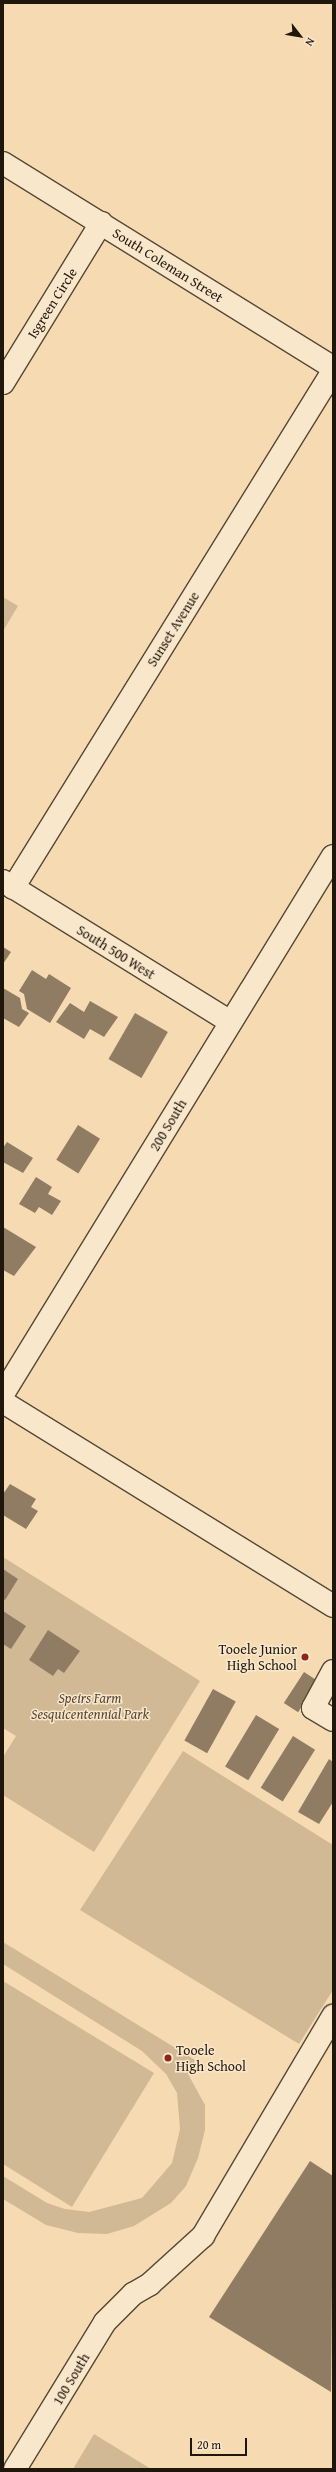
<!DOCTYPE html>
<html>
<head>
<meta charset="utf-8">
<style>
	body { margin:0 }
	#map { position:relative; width:336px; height:2472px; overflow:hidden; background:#f6dab1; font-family:"Gentium Book Plus",serif }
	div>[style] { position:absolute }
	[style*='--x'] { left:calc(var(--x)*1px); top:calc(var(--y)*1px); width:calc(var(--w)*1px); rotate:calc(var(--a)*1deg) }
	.green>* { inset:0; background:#d2b995 }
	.building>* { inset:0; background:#8f7c62; transform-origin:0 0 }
	.roads { filter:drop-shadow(1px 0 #564835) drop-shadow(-1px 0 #564835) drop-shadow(0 1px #564835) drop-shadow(0 -1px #564835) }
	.minor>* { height:22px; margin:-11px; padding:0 11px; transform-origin:11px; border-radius:11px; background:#f9e7cc }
	.dots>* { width:11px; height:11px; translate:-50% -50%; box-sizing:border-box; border:2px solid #f9e7cc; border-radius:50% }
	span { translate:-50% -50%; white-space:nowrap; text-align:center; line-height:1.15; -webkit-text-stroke:3px #f9e7cc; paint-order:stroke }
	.street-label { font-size:14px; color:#20170c }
	.poi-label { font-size:14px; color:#20170c }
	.right { translate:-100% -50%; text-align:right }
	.left { translate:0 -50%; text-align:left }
	.park-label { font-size:14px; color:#554835; font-style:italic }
	.frame { position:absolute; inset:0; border:4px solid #20170c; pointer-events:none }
	.north { position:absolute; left:280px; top:16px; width:40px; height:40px; -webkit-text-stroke:3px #f9e7cc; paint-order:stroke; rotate:121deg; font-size:11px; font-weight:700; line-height:16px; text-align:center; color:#20170c }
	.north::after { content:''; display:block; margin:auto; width:14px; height:18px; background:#20170c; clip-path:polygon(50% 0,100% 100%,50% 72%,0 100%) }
	.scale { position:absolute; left:190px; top:2438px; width:57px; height:18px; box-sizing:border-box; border:2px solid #20170c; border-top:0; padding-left:5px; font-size:12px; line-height:14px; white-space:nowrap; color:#20170c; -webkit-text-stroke:3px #f9e7cc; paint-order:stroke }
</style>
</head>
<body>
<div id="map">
	<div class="green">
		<div style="clip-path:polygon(3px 597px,18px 606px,3px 631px)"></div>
		<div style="clip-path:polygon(3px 1557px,200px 1681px,94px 1852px,3px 1795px,3px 1757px,16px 1736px,3px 1728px)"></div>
		<div style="clip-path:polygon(183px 1751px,333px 1845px,333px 1990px,299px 2044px,80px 1910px)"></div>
		<div style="clip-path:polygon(3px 1942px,195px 2060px,188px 2074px,205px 2105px,205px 2130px,198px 2158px,186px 2186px,171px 2203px,134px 2226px,107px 2234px,78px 2233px,46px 2225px,3px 2199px,3px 2176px,47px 2203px,65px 2209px,89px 2212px,142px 2198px,172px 2163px,180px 2129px,177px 2093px,166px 2074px,142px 2051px,3px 1964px)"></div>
		<div style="clip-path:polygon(3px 1981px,154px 2073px,72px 2207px,3px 2164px)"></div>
		<div style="clip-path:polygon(94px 2434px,151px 2469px,73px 2469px)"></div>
	</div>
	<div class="building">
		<div style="clip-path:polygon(3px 947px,11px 952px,3px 964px)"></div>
		<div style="clip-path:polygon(32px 970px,46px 979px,49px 974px,71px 988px,50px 1023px,27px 1009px,24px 994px,19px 991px)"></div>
		<div style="clip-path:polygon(3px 988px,20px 998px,22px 1009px,29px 1013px,19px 1027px,3px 1018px)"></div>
		<div style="clip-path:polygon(90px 1001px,118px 1017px,104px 1037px,90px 1029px,84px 1039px,56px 1022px,70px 1003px,84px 1012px)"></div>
		<div style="left:135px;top:1013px;width:38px;height:53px;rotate:30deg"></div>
		<div style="left:78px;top:1125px;width:26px;height:41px;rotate:32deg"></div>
		<div style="clip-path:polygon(7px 1142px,33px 1158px,23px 1173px,3px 1162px,3px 1148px)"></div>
		<div style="clip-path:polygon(36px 1177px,52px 1187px,48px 1194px,61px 1201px,52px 1215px,39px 1207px,35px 1213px,19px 1204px)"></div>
		<div style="clip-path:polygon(3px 1227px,36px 1247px,14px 1276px,3px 1270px)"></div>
		<div style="clip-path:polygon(10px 1484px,36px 1499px,31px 1507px,38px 1511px,26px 1529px,3px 1515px,3px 1494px)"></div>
		<div style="clip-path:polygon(3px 1569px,18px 1579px,5px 1600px,3px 1599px)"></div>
		<div style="clip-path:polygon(3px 1611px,26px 1626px,11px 1649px,3px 1644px)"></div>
		<div style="clip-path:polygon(48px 1630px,80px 1651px,64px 1673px,58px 1669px,53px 1676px,29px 1660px)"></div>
		<div style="left:304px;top:1672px;width:17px;height:37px;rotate:33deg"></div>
		<div style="left:213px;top:1689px;width:26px;height:59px;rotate:29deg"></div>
		<div style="left:256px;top:1715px;width:27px;height:60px;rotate:31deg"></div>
		<div style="left:293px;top:1736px;width:26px;height:61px;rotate:32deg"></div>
		<div style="clip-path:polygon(329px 1759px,333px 1762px,333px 1802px,319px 1824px,298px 1812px)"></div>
		<div style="clip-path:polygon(310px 2161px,333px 2176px,331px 2392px,209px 2317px)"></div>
	</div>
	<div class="roads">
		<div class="minor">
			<div style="--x:3;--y:163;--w:388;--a:31.8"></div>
			<div style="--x:3;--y:383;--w:188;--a:-58.5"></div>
			<div style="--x:3;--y:881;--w:267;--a:31.8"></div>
			<div style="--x:13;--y:888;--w:608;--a:-58.24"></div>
			<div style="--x:3;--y:1394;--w:631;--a:-58.48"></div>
			<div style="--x:3;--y:1402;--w:388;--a:31.7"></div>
			<div style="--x:333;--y:1671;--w:42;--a:118.4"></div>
			<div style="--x:313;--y:1708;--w:23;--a:31"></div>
			<div style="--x:15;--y:2469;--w:172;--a:-58.5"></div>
			<div style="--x:105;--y:2322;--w:40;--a:-45"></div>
			<div style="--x:133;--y:2294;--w:20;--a:-30"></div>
			<div style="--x:150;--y:2284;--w:72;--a:-42.2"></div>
			<div style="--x:203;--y:2236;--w:256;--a:-59.4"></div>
		</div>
	</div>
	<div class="dots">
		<div style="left:305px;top:1657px;background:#8f2418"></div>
		<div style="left:168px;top:2058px;background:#8f2418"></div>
	</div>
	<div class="street-label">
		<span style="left:168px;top:265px;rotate:32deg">South Coleman Street</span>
		<span style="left:52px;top:303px;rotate:-58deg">Isgreen Circle</span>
		<span style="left:173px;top:629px;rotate:-58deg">Sunset Avenue</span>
		<span style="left:116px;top:952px;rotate:32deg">South 500 West</span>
		<span style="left:168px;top:1125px;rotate:-59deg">200 South</span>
		<span style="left:71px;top:2379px;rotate:-59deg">100 South</span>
	</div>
	<div class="poi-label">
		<span class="right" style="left:297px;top:1657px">Tooele Junior<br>High School</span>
		<span class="left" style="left:176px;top:2058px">Tooele<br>High School</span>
	</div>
	<div class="park-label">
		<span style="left:90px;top:1706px">Speirs Farm<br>Sesquicentennial Park</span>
	</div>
	<div class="frame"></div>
	<div class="north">N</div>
	<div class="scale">20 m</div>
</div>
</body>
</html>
